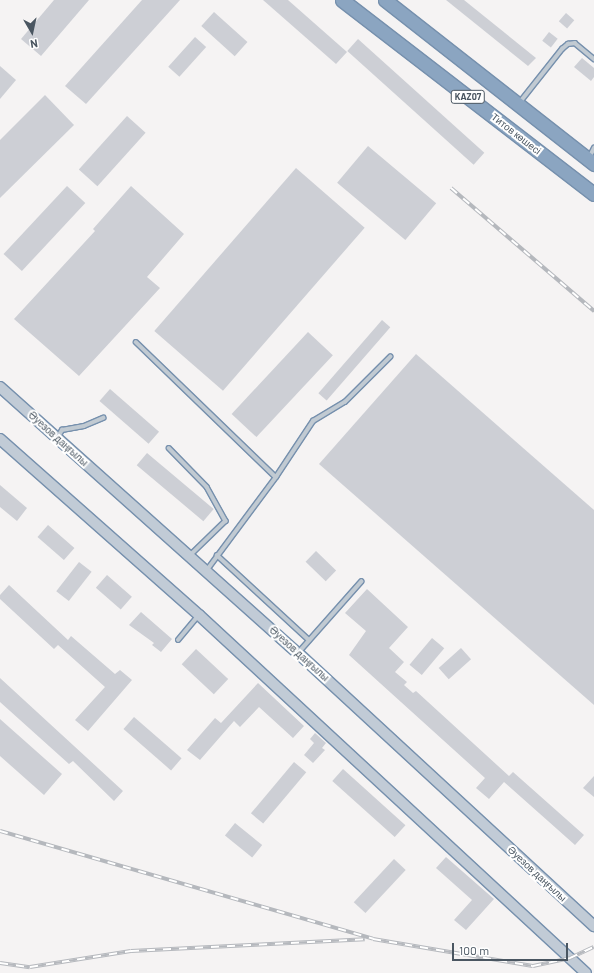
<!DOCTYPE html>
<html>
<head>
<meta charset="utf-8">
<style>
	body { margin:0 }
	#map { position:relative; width:594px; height:973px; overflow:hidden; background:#f5f3f3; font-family:Barlow,sans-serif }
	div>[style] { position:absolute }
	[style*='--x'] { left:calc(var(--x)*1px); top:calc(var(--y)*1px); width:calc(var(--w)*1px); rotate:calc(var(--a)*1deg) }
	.building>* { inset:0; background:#cdcfd5; transform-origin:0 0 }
	.roads { filter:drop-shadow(1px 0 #7690ad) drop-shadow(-1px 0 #7690ad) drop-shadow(0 1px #7690ad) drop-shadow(0 -1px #7690ad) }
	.lane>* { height:3.5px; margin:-1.75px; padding:0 1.75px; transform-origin:1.75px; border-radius:1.75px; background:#c1cad2 }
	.secondary>* { height:10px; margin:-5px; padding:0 5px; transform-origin:5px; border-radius:5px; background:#c1cbd6 }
	.highway>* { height:13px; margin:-6.5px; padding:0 6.5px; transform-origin:6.5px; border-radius:6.5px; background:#8ba5c1 }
	.rail>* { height:4px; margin-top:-2px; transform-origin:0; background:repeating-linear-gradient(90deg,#fff 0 8px,#b5b8bd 0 16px); box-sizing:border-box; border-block:1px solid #b5b8bd }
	span { translate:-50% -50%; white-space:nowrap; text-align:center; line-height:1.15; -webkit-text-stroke:4px #fff; paint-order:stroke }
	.shield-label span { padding:1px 3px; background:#fff; border:1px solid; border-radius:3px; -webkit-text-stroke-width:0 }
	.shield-label { font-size:9px; color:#4a5661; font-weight:700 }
	.street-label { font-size:10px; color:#4a5661 }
	.north { position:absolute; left:12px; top:12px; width:40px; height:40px; -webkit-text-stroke:3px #fff; paint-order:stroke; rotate:171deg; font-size:11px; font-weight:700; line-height:16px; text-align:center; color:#4a5661 }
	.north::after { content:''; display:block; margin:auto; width:14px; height:18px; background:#4a5661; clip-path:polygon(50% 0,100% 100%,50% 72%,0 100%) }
	.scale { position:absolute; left:452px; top:943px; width:116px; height:18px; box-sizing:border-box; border:2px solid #4a5661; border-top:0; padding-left:5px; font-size:12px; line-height:14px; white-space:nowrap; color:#4a5661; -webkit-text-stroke:3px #fff; paint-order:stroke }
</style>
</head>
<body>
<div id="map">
	<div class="building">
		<div style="clip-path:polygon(54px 0,89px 0,41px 56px,21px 39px)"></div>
		<div style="clip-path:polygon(142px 0,180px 0,86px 104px,65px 86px)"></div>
		<div style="clip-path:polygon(263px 0,288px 0,347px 52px,336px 64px)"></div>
		<div style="clip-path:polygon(446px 0,464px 0,536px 58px,528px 66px)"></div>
		<div style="left:214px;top:12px;width:45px;height:19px;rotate:42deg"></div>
		<div style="left:566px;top:13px;width:11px;height:11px;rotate:41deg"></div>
		<div style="left:549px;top:32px;width:11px;height:11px;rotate:38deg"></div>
		<div style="left:195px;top:37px;width:15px;height:40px;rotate:42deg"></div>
		<div style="left:358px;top:39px;width:170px;height:16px;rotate:42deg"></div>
		<div style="clip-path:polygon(582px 58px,594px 68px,594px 77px,591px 81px,574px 67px)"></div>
		<div style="clip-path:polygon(0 66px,16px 80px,0 99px)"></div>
		<div style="clip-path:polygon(45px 95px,74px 125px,0 198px,0 140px)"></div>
		<div style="left:127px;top:116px;width:25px;height:72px;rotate:42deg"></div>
		<div style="left:368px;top:146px;width:89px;height:48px;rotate:40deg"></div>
		<div style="left:296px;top:168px;width:91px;height:216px;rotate:41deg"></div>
		<div style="left:67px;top:186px;width:25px;height:93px;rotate:43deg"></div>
		<div style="clip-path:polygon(131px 186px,184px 234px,147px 277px,160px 288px,79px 376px,14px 319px,95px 231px,93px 229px)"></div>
		<div style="left:382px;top:320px;width:11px;height:97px;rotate:41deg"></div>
		<div style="left:308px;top:332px;width:34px;height:112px;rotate:43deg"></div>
		<div style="clip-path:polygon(416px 354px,594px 510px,594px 705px,319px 464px)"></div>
		<div style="left:110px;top:389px;width:65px;height:16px;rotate:41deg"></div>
		<div style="left:147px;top:453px;width:87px;height:16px;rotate:40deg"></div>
		<div style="clip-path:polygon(0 485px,27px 508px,17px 521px,0 507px)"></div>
		<div style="left:48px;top:525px;width:35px;height:16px;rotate:41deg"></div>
		<div style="left:316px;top:551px;width:28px;height:15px;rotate:44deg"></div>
		<div style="left:79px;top:562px;width:16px;height:37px;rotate:38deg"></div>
		<div style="left:107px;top:575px;width:33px;height:17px;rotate:41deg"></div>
		<div style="clip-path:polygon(9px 585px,68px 640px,71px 636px,115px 674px,120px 670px,132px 680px,88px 731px,75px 720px,105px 687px,58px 645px,54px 649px,0 599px,0 595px)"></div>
		<div style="clip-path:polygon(367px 589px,408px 627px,389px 648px,404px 662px,395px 672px,407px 682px,404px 685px,413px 693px,416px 691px,509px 776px,513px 772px,584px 835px,575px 845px,504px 782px,489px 799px,476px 788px,485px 778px,349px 655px,366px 631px,345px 613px)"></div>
		<div style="clip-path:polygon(141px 612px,172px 639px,161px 652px,152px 645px,154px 643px,129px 625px)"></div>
		<div style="left:432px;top:638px;width:16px;height:35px;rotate:40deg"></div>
		<div style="left:461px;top:648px;width:15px;height:30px;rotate:48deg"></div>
		<div style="left:196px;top:649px;width:44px;height:21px;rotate:43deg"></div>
		<div style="clip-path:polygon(0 678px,123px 791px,114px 801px,73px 761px,69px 764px,0 702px)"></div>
		<div style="clip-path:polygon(258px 683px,304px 726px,293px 738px,259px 707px,240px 727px,234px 721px,200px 760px,187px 750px,215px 718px,221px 723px)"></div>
		<div style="left:134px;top:717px;width:63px;height:16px;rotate:41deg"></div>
		<div style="clip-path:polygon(0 719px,62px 774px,44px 795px,0 756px)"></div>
		<div style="clip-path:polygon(315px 733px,326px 743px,322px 748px,325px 750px,313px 763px,304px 755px,314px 743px,310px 739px)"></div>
		<div style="left:294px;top:762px;width:16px;height:67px;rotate:40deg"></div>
		<div style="left:343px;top:769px;width:84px;height:16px;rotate:42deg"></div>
		<div style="clip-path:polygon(594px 776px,594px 797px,583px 788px)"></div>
		<div style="left:235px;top:823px;width:35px;height:16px;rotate:39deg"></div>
		<div style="clip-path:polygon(446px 857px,494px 899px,466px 930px,454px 920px,472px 900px,436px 868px)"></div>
		<div style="left:394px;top:859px;width:16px;height:59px;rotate:43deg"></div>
	</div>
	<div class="roads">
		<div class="lane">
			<div style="--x:520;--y:102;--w:68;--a:-51.6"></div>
			<div style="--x:562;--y:49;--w:8;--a:-40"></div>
			<div style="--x:568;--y:44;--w:7;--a:-8"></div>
			<div style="--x:575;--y:43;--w:25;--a:40"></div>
			<div style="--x:590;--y:156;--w:9;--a:-63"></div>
			<div style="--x:136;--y:342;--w:194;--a:44"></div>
			<div style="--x:276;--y:477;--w:67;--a:-56.5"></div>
			<div style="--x:313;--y:421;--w:37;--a:-31"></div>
			<div style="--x:345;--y:402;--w:64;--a:-45"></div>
			<div style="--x:58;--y:437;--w:8;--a:-60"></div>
			<div style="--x:62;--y:430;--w:22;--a:-10"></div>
			<div style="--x:84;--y:426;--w:21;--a:-23"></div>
			<div style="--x:169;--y:448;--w:54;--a:45.7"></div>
			<div style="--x:207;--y:487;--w:39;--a:61"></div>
			<div style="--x:226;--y:521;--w:49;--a:135.8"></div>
			<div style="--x:217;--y:555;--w:125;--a:42.7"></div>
			<div style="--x:207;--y:570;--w:116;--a:-53.4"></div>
			<div style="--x:178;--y:640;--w:31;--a:-50"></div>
			<div style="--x:299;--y:652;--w:94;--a:-48.5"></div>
		</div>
		<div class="secondary">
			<div style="--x:0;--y:387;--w:399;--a:41.8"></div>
			<div style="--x:298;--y:653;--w:403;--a:42.7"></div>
			<div style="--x:0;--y:439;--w:266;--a:41.5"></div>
			<div style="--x:199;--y:615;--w:527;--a:42.77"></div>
		</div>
		<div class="highway">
			<div style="--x:342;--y:0;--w:318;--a:37.6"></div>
			<div style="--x:385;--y:0;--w:266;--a:38.1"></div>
		</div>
	</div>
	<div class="rail">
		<div style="--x:451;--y:188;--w:189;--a:40.7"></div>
		<div style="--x:0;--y:831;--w:388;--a:16.1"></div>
		<div style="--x:373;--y:939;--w:162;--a:9.6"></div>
		<div style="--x:533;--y:966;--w:38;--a:-12"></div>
		<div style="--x:570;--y:958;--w:26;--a:-25"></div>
		<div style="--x:0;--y:963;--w:30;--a:8"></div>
		<div style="--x:30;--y:967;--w:102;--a:-9"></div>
		<div style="--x:131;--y:951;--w:234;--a:-2.9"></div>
	</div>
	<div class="shield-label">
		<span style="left:468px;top:97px">KAZ07</span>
	</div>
	<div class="street-label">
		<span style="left:516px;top:134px;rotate:38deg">Титов көшесі</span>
		<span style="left:58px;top:439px;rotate:42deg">Әуезов даңғылы</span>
		<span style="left:299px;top:654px;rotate:42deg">Әуезов даңғылы</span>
		<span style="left:537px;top:874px;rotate:43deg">Әуезов даңғылы</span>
	</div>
	<div class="north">N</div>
	<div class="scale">100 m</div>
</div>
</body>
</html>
